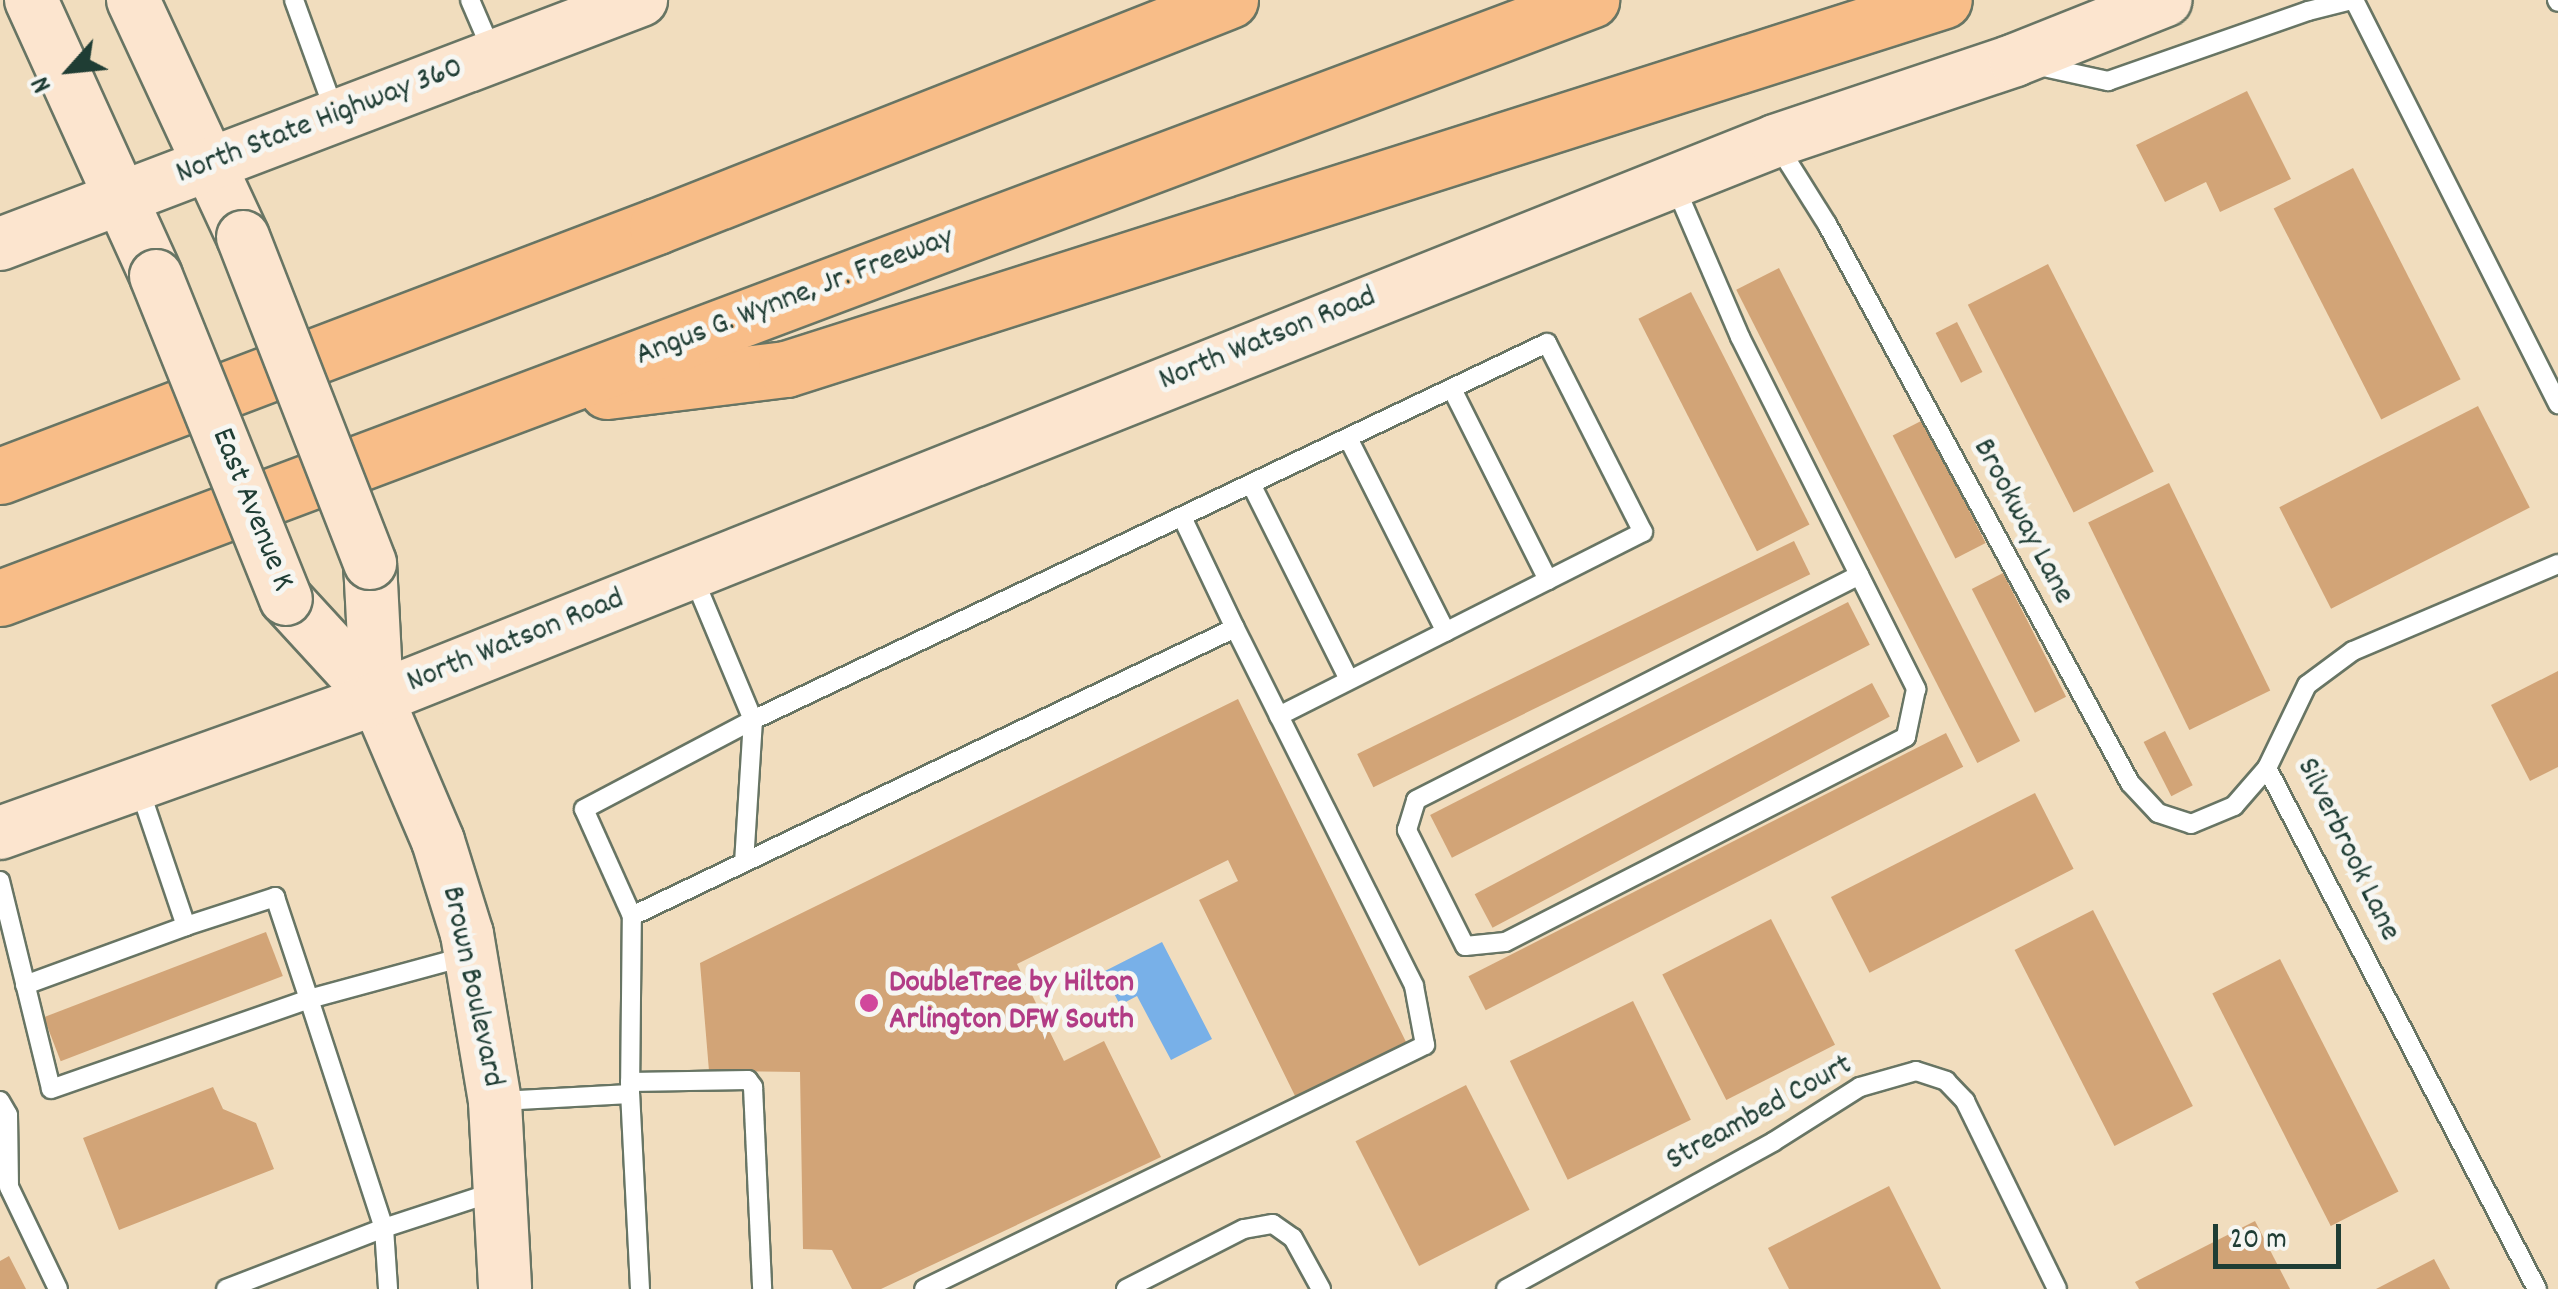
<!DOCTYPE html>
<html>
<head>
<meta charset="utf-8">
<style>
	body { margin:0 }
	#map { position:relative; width:2558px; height:1289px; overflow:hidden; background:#f1ddbe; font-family:Dekko,sans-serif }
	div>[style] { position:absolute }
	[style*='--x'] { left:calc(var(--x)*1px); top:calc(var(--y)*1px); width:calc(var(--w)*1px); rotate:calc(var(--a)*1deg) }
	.water>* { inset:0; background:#78b0e8 }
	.building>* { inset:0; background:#d2a477; transform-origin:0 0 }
	.roads { filter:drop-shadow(2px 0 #687564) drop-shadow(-2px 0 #687564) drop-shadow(0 2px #687564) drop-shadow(0 -2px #687564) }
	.lane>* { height:18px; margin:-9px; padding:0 9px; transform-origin:9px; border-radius:9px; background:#fff }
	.secondary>* { height:52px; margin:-26px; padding:0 26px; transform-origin:26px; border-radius:26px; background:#fce5cf }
	.highway>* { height:55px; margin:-27.5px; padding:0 27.5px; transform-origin:27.5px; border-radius:27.5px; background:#f8bd88 }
	.bridges { filter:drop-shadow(2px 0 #687564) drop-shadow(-2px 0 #687564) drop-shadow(0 2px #687564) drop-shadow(0 -2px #687564) }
	.secondary-bridge>* { height:52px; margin:-26px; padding:0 26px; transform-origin:26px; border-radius:26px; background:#fce5cf }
	.dots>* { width:28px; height:28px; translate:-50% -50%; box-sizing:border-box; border:5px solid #f6f6f2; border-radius:50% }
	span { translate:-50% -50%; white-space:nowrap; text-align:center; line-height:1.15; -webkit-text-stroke:10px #f6f6f2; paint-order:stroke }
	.street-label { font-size:32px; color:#1f3d34 }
	.hotel-label { font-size:32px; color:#b23c85; font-weight:700 }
	.left { translate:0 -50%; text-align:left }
	.north { position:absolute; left:20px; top:20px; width:100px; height:100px; -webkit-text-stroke:8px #f6f6f2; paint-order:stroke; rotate:243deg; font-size:28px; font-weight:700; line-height:40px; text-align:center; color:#1f3d34 }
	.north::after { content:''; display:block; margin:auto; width:35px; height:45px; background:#1f3d34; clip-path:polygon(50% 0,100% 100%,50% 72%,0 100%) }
	.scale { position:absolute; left:2213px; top:1224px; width:128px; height:45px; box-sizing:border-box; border:5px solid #1f3d34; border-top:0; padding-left:12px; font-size:30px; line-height:35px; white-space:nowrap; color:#1f3d34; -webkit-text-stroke:8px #f6f6f2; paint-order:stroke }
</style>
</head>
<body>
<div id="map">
	<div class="water">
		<div style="clip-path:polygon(1162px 942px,1212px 1039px,1171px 1060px,1137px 996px,1120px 1005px,1103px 972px)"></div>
	</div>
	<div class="building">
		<div style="clip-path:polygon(2247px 91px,2291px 179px,2220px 212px,2206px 182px,2165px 202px,2136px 145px)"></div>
		<div style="left:2353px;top:168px;width:237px;height:89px;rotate:63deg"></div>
		<div style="left:2048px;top:264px;width:233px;height:90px;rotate:63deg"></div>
		<div style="left:1779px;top:268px;width:531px;height:48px;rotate:63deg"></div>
		<div style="left:1691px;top:292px;width:261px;height:59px;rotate:63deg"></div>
		<div style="left:1957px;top:322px;width:56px;height:24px;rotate:63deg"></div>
		<div style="left:2478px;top:406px;width:114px;height:223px;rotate:63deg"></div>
		<div style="left:1923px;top:420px;width:138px;height:34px;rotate:63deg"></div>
		<div style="left:2169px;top:483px;width:231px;height:90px;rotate:64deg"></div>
		<div style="left:1794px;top:541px;width:37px;height:486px;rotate:64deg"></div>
		<div style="left:2003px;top:573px;width:139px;height:35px;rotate:63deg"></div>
		<div style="left:1848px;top:602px;width:48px;height:469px;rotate:63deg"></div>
		<div style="clip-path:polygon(2558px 671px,2558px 767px,2530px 781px,2491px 705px)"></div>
		<div style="left:1872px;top:683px;width:38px;height:450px;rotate:62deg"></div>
		<div style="clip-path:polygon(1238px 699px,1408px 1046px,1297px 1100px,1199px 900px,1238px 881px,1228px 860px,1017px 964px,1064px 1061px,1104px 1041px,1161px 1157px,881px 1289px,852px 1289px,832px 1250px,803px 1249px,800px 1072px,709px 1071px,700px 963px)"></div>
		<div style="left:2165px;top:731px;width:61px;height:24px;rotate:63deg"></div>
		<div style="left:1946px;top:733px;width:38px;height:536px;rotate:63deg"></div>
		<div style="left:2035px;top:793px;width:85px;height:229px;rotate:63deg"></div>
		<div style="left:2093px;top:910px;width:220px;height:88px;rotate:63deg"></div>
		<div style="left:1771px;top:919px;width:141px;height:122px;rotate:63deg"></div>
		<div style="left:266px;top:932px;width:47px;height:238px;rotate:69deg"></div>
		<div style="left:2280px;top:959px;width:261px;height:76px;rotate:63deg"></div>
		<div style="left:1633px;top:1001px;width:132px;height:137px;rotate:64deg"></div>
		<div style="left:1466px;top:1085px;width:140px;height:124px;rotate:63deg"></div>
		<div style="clip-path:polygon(213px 1087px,223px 1109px,256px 1123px,274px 1169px,119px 1230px,83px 1138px)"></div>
		<div style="clip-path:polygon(1889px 1186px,1941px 1289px,1789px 1289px,1768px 1248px)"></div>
		<div style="clip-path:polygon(2255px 1221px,2290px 1289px,2139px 1289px,2135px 1282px)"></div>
		<div style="clip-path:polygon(9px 1256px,26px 1289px,0 1289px,0 1261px)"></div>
		<div style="clip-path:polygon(2434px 1259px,2450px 1289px,2376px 1289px)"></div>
	</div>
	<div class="roads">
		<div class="lane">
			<div style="--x:294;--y:0;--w:117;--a:70"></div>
			<div style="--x:470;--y:0;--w:56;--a:66.7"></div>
			<div style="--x:2354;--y:0;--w:453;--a:63.2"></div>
			<div style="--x:2557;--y:0;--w:2;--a:63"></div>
			<div style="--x:2039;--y:66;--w:71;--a:12.3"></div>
			<div style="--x:2108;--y:81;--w:212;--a:-19.3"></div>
			<div style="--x:2308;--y:11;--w:45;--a:-14"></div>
			<div style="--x:1778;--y:146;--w:92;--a:57.9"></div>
			<div style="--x:1827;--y:224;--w:636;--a:61.54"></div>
			<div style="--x:2130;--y:783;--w:41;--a:47"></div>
			<div style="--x:2158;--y:813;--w:35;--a:18"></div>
			<div style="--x:2191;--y:824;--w:47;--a:-22.7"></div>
			<div style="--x:2234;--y:806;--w:50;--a:-49"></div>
			<div style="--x:2267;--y:768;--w:92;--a:-64.3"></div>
			<div style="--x:2307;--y:685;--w:57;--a:-36.5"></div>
			<div style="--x:2353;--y:651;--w:223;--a:-23"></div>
			<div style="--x:1675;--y:186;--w:164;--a:66.7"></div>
			<div style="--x:1740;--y:337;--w:394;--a:63.4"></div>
			<div style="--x:1916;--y:689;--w:49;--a:101.8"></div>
			<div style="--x:1906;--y:737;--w:450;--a:152.9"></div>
			<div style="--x:1505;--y:942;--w:40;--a:174.3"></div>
			<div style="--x:1465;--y:946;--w:130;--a:-116.6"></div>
			<div style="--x:1407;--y:830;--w:31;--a:-73"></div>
			<div style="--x:1416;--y:800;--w:497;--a:-26.9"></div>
			<div style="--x:1452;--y:389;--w:214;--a:63.3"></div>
			<div style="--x:1348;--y:438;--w:217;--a:63.2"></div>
			<div style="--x:1251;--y:484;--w:219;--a:63.4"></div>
			<div style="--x:1182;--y:517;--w:123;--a:64.5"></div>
			<div style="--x:692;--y:574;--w:158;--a:67.3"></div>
			<div style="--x:753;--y:720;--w:142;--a:93.6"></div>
			<div style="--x:2267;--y:768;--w:587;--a:62.61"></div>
			<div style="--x:0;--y:881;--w:214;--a:76.2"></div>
			<div style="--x:51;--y:1089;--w:273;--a:-19.2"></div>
			<div style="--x:309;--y:999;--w:241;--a:71.9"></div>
			<div style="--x:384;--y:1228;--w:61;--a:86.2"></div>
			<div style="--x:632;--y:916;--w:117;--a:-114.2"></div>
			<div style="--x:584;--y:809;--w:191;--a:-27.8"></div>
			<div style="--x:753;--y:720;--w:879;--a:-25.4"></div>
			<div style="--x:1547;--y:343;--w:212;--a:63.1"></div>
			<div style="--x:1643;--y:532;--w:408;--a:153.2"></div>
			<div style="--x:186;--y:926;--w:94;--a:-18"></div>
			<div style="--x:275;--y:897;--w:108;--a:71.6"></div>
			<div style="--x:309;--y:999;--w:164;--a:-15.2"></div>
			<div style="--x:25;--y:985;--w:171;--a:-20.1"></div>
			<div style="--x:186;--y:926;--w:144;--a:-108.7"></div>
			<div style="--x:630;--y:1082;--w:118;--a:-1"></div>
			<div style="--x:748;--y:1080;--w:9;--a:54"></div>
			<div style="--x:753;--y:1087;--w:202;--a:87.4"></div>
			<div style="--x:0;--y:1101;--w:16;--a:60"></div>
			<div style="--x:8;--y:1115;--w:72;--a:89.2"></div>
			<div style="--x:9;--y:1187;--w:113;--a:64.3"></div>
			<div style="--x:500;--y:1101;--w:130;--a:-3.1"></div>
			<div style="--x:226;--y:1289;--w:169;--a:-21.1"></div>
			<div style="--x:384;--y:1228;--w:116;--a:-18.1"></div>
			<div style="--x:640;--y:1289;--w:195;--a:-92.9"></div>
			<div style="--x:630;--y:1094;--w:178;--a:-89.4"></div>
			<div style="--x:632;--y:916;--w:668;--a:-25.53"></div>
			<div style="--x:1235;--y:628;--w:400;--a:63.4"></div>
			<div style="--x:1414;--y:986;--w:60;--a:79.4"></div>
			<div style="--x:1425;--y:1045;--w:557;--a:154.03"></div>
			<div style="--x:1126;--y:1289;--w:132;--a:-27"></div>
			<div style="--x:1244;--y:1229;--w:29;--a:-10"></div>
			<div style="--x:1273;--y:1224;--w:24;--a:35"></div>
			<div style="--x:1293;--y:1238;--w:58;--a:61.2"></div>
			<div style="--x:1506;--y:1289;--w:305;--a:-28.8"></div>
			<div style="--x:1773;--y:1142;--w:103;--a:-32.3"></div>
			<div style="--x:1860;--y:1087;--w:58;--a:-15.9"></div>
			<div style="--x:1916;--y:1071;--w:32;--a:18"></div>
			<div style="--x:1946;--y:1081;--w:28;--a:46"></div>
			<div style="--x:1965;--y:1101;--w:209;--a:63.9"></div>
		</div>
		<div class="secondary">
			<div style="--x:31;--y:0;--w:303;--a:65.6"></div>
			<div style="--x:133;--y:0;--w:261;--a:65.1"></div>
			<div style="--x:0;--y:244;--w:686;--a:-20.84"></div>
			<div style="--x:370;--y:563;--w:135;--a:87"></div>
			<div style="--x:286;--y:599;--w:134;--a:47.4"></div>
			<div style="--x:377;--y:698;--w:155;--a:66.9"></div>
			<div style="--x:438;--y:841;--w:97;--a:72.7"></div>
			<div style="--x:467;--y:934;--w:170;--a:80.5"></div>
			<div style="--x:495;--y:1102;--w:187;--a:86.9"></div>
			<div style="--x:0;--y:833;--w:400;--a:-19.7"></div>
			<div style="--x:377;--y:698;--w:1505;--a:-21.72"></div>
			<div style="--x:1775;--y:141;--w:253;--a:-18.6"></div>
			<div style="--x:2015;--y:60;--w:162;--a:-21.7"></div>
		</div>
		<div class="highway">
			<div style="--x:607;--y:391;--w:180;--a:-7"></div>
			<div style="--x:786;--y:369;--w:1215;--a:-17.67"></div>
			<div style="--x:0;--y:476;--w:703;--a:-20.83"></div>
			<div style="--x:657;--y:226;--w:616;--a:-21.53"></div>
			<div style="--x:0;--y:598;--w:1700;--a:-20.6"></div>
		</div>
	</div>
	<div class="bridges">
		<div class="secondary-bridge">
			<div style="--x:243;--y:237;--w:350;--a:68.7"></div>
			<div style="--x:156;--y:276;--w:348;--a:68.1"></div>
		</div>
	</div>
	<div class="dots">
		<div style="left:869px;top:1003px;background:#d1479c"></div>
	</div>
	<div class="street-label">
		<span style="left:320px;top:122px;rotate:-21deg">North State Highway 360</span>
		<span style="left:795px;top:298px;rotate:-21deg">Angus G. Wynne, Jr. Freeway</span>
		<span style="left:1268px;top:340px;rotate:-22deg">North Watson Road</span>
		<span style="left:251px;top:510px;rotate:68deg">East Avenue K</span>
		<span style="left:2022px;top:522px;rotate:62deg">Brookway Lane</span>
		<span style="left:516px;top:642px;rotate:-22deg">North Watson Road</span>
		<span style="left:2347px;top:850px;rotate:64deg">Silverbrook Lane</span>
		<span style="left:471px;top:987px;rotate:78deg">Brown Boulevard</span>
		<span style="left:1760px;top:1114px;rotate:-29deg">Streambed Court</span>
	</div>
	<div class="hotel-label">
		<span class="left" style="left:889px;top:1003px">DoubleTree by Hilton<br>Arlington DFW South</span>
	</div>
	<div class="north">N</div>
	<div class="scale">20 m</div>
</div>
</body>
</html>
